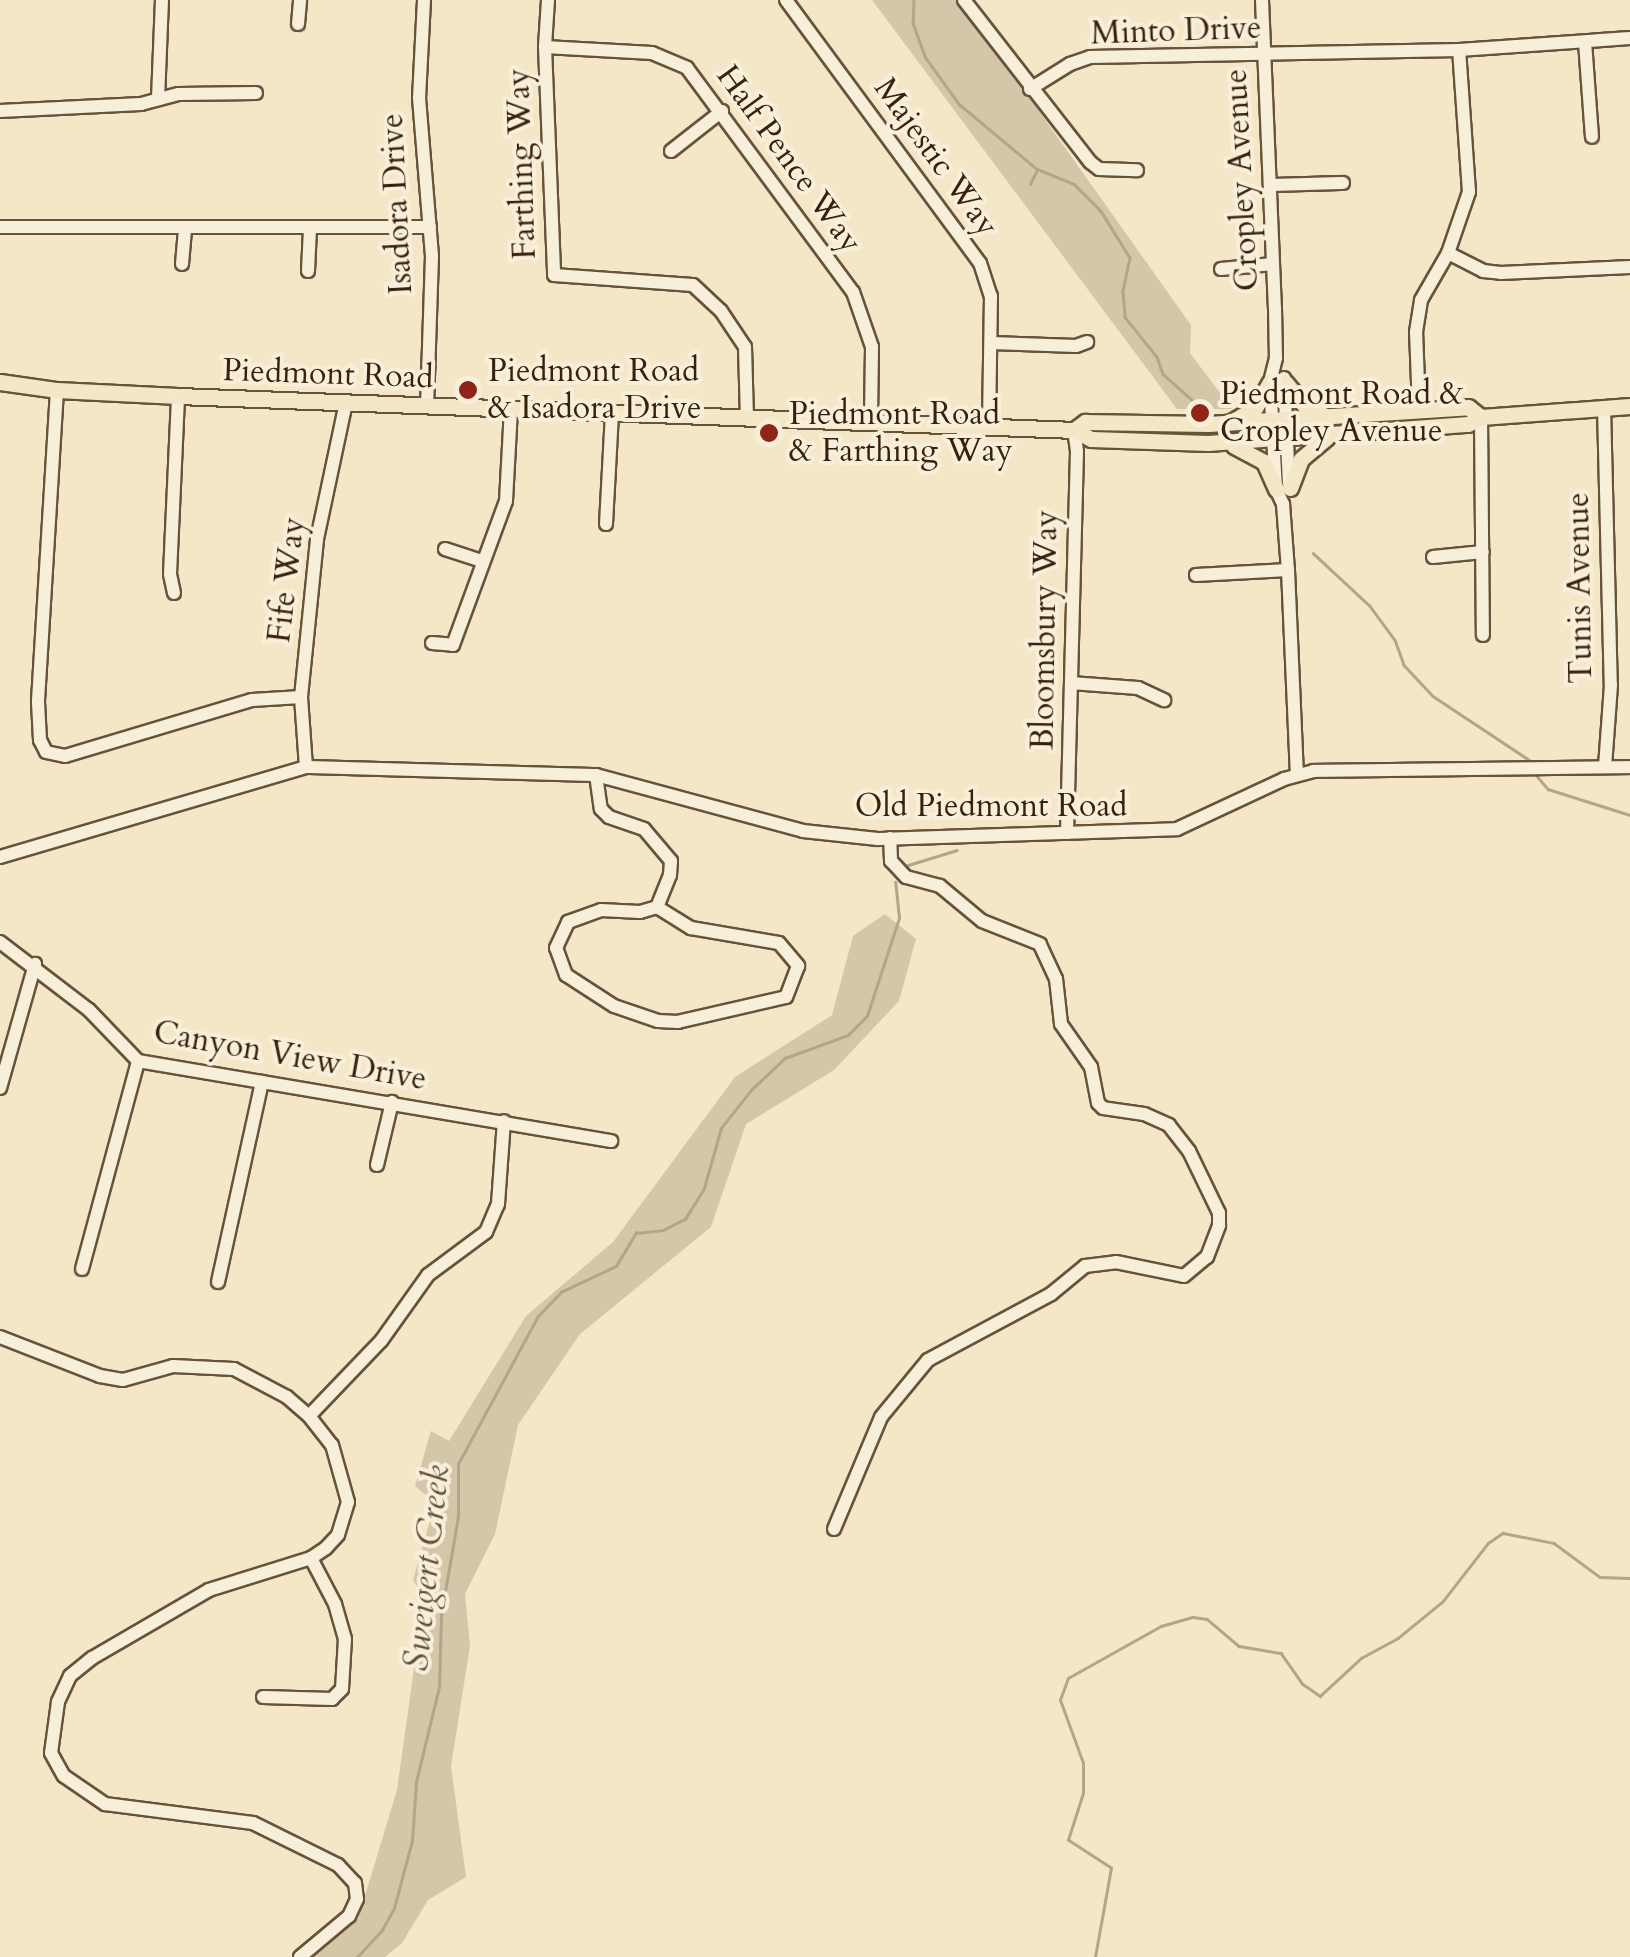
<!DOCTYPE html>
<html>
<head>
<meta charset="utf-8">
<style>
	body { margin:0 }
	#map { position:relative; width:1630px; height:1957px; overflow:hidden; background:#f4e7c8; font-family:Cardo,serif }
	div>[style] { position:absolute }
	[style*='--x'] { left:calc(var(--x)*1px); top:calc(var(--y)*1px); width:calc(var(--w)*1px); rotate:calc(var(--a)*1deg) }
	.green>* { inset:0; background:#d4c6a8 }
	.stream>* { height:2.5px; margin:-1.25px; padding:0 1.25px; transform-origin:1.25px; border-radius:1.25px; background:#b4a488 }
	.roads { filter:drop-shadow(2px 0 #67533a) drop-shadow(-2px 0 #67533a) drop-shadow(0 2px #67533a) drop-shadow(0 -2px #67533a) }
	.minor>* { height:12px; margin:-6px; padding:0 6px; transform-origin:6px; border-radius:6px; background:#f8efdb }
	.major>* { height:15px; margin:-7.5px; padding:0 7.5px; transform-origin:7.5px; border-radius:7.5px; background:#f4e7c8 }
	.dots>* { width:28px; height:28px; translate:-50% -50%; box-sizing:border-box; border:5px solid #f8efdb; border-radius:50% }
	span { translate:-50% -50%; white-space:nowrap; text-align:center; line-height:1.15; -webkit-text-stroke:8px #f8efdb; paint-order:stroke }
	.street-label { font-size:32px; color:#38220b }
	.poi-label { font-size:32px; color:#38220b }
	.left { translate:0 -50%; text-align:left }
	.water-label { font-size:35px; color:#635037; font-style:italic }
</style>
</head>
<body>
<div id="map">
	<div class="green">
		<div style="clip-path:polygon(872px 0,960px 0,1191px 325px,1190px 353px,1232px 409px,1177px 409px)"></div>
		<div style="clip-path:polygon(885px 914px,916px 939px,899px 1001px,834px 1070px,746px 1124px,711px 1227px,580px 1334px,518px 1425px,495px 1534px,465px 1594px,470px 1646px,451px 1766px,466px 1877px,428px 1900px,402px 1943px,385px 1957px,300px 1957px,358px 1919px,397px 1790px,424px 1597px,413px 1580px,435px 1503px,415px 1486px,431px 1431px,449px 1441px,526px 1316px,613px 1242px,735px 1077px,832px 1015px,853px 936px)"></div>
	</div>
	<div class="stream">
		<div style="--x:914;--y:0;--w:23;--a:92"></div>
		<div style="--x:913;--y:23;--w:37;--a:70"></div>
		<div style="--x:926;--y:58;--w:57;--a:54.3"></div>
		<div style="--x:959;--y:104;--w:102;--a:39.8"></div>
		<div style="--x:1037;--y:169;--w:40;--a:22"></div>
		<div style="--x:1074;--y:184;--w:38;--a:45"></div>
		<div style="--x:1101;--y:211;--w:55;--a:58.3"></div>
		<div style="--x:1130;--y:258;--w:35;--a:102"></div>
		<div style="--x:1123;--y:292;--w:25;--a:85"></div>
		<div style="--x:1125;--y:317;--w:51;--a:51.3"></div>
		<div style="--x:1157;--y:357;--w:18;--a:71"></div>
		<div style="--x:1163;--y:374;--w:50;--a:41.7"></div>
		<div style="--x:1030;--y:184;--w:13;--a:-63"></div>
		<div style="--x:1313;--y:553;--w:78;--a:42.9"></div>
		<div style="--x:1370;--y:606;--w:42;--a:53.7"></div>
		<div style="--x:1395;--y:640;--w:27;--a:70"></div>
		<div style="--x:1404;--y:665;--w:42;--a:46.9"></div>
		<div style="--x:1433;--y:696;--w:121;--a:33.6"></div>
		<div style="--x:1537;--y:776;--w:17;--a:50"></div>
		<div style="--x:1548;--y:789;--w:86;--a:17.6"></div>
		<div style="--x:905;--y:866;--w:54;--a:-17.1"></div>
		<div style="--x:357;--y:1957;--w:37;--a:-47"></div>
		<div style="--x:382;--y:1930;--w:25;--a:-61"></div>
		<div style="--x:394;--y:1908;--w:69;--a:-75"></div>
		<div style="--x:412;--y:1841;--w:59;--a:-86.1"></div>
		<div style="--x:416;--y:1782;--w:98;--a:-76.4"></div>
		<div style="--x:439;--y:1687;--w:72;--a:-88.4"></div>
		<div style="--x:441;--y:1615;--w:99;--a:-80.2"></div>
		<div style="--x:458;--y:1517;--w:53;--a:-90"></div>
		<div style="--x:458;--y:1464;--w:168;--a:-61.6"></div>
		<div style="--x:538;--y:1316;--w:33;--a:-46"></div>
		<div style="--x:561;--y:1292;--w:61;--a:-25.3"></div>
		<div style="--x:616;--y:1266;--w:39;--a:-59"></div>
		<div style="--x:636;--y:1233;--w:27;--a:-6"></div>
		<div style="--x:663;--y:1230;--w:25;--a:-27"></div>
		<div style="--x:685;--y:1219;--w:36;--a:-58"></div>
		<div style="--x:704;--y:1188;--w:62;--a:-74.2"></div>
		<div style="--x:721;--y:1128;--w:48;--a:-51.7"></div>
		<div style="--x:751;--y:1090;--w:47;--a:-43.3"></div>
		<div style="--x:785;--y:1058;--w:67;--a:-20.1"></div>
		<div style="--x:848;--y:1035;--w:27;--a:-45"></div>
		<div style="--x:867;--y:1016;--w:103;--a:-71.9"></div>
		<div style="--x:899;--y:918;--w:36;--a:-96"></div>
		<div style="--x:1095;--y:1957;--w:90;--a:-79.8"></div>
		<div style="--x:1111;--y:1868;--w:51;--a:-146.9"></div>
		<div style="--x:1068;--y:1840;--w:49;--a:-72.3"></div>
		<div style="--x:1083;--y:1793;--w:30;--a:-90"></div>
		<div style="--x:1083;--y:1763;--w:67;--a:-110.1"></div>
		<div style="--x:1060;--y:1700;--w:23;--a:-70"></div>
		<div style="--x:1068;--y:1678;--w:107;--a:-29.2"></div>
		<div style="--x:1161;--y:1626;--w:33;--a:-16"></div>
		<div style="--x:1193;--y:1617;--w:14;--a:8"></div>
		<div style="--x:1207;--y:1619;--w:42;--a:40.2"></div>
		<div style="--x:1239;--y:1646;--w:43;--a:9.5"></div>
		<div style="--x:1281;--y:1653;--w:38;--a:55"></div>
		<div style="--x:1303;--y:1684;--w:21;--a:35"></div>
		<div style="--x:1320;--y:1696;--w:56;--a:-42.8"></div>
		<div style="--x:1361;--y:1658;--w:42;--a:-28.4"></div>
		<div style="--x:1398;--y:1638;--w:58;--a:-39.4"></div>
		<div style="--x:1443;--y:1601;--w:73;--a:-52.2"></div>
		<div style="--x:1488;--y:1543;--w:18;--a:-34"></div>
		<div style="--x:1503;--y:1533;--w:52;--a:11.1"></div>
		<div style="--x:1554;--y:1543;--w:57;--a:36.5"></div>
		<div style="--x:1600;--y:1577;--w:30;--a:2"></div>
	</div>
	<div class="roads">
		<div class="minor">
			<div style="--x:424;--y:0;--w:98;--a:92.9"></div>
			<div style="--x:419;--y:98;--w:159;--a:85.3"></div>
			<div style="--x:432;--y:256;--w:149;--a:91.9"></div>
			<div style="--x:548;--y:0;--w:47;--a:93.7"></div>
			<div style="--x:545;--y:47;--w:228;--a:87.7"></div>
			<div style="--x:554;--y:275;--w:139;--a:4.1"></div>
			<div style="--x:693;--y:285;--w:38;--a:43"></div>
			<div style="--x:721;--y:311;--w:43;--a:56.3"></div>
			<div style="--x:745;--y:347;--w:70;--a:88.4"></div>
			<div style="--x:786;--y:0;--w:327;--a:53.6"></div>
			<div style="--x:980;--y:263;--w:35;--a:72"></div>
			<div style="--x:991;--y:296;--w:130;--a:90.9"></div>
			<div style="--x:964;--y:0;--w:205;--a:52.1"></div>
			<div style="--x:1090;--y:162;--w:11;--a:38"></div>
			<div style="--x:1099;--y:169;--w:38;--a:2"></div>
			<div style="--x:1262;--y:0;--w:308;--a:87.6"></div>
			<div style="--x:1275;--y:308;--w:50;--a:88.9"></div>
			<div style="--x:1276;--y:358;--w:25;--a:104"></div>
			<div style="--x:1270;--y:382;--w:107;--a:86.8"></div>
			<div style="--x:1276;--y:489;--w:17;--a:65"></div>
			<div style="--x:1283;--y:504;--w:66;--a:85.7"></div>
			<div style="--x:1288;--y:570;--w:204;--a:87.5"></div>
			<div style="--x:298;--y:24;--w:24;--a:-85"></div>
			<div style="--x:1585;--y:42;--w:95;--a:85.8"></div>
			<div style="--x:545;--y:47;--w:107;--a:3.2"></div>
			<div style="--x:652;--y:53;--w:38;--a:23"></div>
			<div style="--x:687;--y:68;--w:279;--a:53.5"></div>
			<div style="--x:853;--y:292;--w:58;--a:70.9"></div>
			<div style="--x:872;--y:347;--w:75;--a:90.8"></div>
			<div style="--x:1030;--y:89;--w:47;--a:-32"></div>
			<div style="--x:1070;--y:64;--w:21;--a:-19"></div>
			<div style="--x:1090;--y:57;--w:369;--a:-1.1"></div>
			<div style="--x:1459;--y:50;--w:171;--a:-4"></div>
			<div style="--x:158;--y:99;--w:99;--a:-87.7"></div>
			<div style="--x:0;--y:111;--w:141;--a:-2.8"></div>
			<div style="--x:141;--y:104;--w:39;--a:-15"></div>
			<div style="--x:179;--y:94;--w:77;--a:-0.7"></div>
			<div style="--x:671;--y:151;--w:65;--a:-38.1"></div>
			<div style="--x:1270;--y:185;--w:73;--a:-1.6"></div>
			<div style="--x:0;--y:227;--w:430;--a:0"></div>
			<div style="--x:1448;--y:253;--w:39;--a:27"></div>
			<div style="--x:1483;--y:271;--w:18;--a:6"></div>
			<div style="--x:1501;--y:273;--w:129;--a:-2.7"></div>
			<div style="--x:182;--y:264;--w:35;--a:-85"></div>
			<div style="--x:1221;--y:269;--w:52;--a:-5.5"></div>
			<div style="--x:308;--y:271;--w:43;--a:-87.3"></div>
			<div style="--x:992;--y:343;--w:84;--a:2"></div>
			<div style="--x:1076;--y:346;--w:12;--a:-20"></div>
			<div style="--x:1284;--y:378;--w:105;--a:87.3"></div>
			<div style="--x:57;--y:390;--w:313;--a:93.5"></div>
			<div style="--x:38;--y:702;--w:38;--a:87"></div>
			<div style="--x:40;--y:740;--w:13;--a:63"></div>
			<div style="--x:46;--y:752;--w:19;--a:12"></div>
			<div style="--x:65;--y:756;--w:195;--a:-16.7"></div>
			<div style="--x:252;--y:700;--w:49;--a:-3.5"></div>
			<div style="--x:1604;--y:407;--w:278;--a:88.6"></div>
			<div style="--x:1611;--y:685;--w:82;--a:94.2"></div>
			<div style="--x:1419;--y:409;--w:77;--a:-92.2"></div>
			<div style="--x:1416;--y:332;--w:32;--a:-81"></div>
			<div style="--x:1421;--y:300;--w:54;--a:-60.1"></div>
			<div style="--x:1448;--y:253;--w:65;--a:-71"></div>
			<div style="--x:1469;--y:192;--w:142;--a:-94"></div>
			<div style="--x:1481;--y:417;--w:218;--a:89.5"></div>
			<div style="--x:606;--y:524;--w:111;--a:-86.9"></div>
			<div style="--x:445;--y:549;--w:40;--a:18"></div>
			<div style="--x:1433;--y:557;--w:50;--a:-5.7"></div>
			<div style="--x:1196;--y:575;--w:92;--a:-3.1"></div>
			<div style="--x:174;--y:593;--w:19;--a:-102"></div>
			<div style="--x:170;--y:574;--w:178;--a:-87.4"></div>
			<div style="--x:432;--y:643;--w:21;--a:5"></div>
			<div style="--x:453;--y:645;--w:153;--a:-69.8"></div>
			<div style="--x:506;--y:501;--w:93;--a:-86.9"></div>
			<div style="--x:1071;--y:683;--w:67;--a:4.3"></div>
			<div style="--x:1138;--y:688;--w:29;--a:25"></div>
			<div style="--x:306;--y:767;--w:70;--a:-94.1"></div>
			<div style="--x:301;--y:697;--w:159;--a:-84.2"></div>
			<div style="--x:317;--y:539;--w:139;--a:-78"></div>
			<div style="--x:596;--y:775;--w:34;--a:82"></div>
			<div style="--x:601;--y:809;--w:11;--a:45"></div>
			<div style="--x:609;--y:817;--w:37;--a:19"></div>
			<div style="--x:644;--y:829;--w:42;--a:49.8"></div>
			<div style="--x:671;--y:861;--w:14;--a:94"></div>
			<div style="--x:670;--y:875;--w:35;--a:112"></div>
			<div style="--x:1067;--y:833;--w:382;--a:-88.5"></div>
			<div style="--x:1077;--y:451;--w:21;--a:-98"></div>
			<div style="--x:0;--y:857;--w:319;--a:-16.4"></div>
			<div style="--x:306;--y:767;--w:290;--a:1.6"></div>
			<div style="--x:596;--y:775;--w:214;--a:15.1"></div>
			<div style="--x:803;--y:831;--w:75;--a:6.1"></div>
			<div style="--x:878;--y:839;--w:299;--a:-1.9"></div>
			<div style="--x:1177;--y:829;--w:118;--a:-25"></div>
			<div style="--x:1284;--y:779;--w:30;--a:-15"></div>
			<div style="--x:1313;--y:771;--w:317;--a:-0.7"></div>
			<div style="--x:657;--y:907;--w:40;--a:32"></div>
			<div style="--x:691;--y:928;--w:89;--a:9.7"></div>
			<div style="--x:779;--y:943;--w:30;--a:50"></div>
			<div style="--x:798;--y:966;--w:33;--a:111"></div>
			<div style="--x:786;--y:997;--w:111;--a:167"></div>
			<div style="--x:678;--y:1022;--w:20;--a:-177"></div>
			<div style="--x:658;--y:1021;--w:46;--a:-161.2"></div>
			<div style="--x:614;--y:1006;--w:57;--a:-147.1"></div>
			<div style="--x:566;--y:975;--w:29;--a:-110"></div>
			<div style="--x:556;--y:948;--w:29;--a:-65"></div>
			<div style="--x:568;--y:922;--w:35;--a:-20"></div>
			<div style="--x:601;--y:910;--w:39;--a:3"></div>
			<div style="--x:640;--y:912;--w:18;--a:-16"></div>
			<div style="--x:0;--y:942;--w:112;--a:37.4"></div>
			<div style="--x:89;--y:1010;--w:71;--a:46.1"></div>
			<div style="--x:138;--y:1061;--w:480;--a:9.6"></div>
			<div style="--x:0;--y:1088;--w:129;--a:-74.2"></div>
			<div style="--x:377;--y:1165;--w:65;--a:-76.6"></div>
			<div style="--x:82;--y:1269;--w:215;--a:-74.9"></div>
			<div style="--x:218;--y:1282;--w:205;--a:-77.6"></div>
			<div style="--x:0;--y:1337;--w:107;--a:21.3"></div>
			<div style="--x:100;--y:1376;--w:23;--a:10"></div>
			<div style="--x:123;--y:1380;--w:52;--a:-15.6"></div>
			<div style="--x:173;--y:1366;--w:61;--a:2.8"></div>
			<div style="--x:234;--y:1369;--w:60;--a:27.8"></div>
			<div style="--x:287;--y:1397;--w:29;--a:41"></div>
			<div style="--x:309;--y:1416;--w:37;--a:52"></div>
			<div style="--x:332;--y:1445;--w:59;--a:74.3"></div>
			<div style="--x:348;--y:1502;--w:34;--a:107"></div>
			<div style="--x:338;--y:1535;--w:18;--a:133"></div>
			<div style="--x:326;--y:1548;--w:18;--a:146"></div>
			<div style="--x:311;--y:1558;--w:107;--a:162.6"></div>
			<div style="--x:209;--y:1590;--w:135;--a:149.8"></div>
			<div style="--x:92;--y:1658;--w:28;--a:141"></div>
			<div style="--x:70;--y:1676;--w:29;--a:115"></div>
			<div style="--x:58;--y:1702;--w:51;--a:97.8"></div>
			<div style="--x:51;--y:1753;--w:26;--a:61"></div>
			<div style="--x:64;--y:1776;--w:50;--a:34.3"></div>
			<div style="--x:105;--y:1804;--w:149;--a:7.3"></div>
			<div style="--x:253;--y:1823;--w:95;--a:26.3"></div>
			<div style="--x:338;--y:1865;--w:25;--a:47"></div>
			<div style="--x:355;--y:1883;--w:16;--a:83"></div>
			<div style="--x:357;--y:1899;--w:19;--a:115"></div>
			<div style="--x:349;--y:1916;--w:64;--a:140.1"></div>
			<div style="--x:309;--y:1416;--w:104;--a:-46.2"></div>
			<div style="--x:381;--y:1341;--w:81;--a:-54.5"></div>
			<div style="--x:428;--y:1275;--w:72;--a:-36.6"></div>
			<div style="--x:486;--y:1232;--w:30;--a:-67"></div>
			<div style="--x:498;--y:1204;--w:83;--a:-85.9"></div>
			<div style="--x:834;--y:1529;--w:121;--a:-67.2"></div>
			<div style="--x:881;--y:1417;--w:74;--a:-50.5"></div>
			<div style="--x:928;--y:1360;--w:140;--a:-28.2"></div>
			<div style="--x:1051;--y:1294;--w:44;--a:-39.5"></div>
			<div style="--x:1085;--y:1266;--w:31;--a:-7"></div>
			<div style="--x:1116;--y:1262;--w:69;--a:11.6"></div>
			<div style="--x:1184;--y:1276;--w:30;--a:-40"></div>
			<div style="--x:1207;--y:1257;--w:34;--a:-69"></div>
			<div style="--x:1219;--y:1225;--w:12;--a:-90"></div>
			<div style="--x:1219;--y:1213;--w:69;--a:-115.8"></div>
			<div style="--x:1189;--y:1151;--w:33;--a:-128"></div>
			<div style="--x:1169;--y:1125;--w:27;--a:-156"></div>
			<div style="--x:1144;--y:1114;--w:41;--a:-171.7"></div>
			<div style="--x:1103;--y:1108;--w:7;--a:-135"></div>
			<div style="--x:1098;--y:1103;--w:37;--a:-101"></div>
			<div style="--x:1091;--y:1067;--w:52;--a:-124.9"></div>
			<div style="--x:1061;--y:1024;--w:45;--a:-96.3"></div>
			<div style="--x:1056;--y:979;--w:38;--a:-115"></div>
			<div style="--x:1040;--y:944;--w:62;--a:-158.4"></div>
			<div style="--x:982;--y:921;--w:55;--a:-140.2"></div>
			<div style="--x:940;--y:886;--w:35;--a:-165"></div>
			<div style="--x:906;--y:877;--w:22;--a:-133"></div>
			<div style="--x:891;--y:861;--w:23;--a:-92"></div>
			<div style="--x:263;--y:1697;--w:69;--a:1.7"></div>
			<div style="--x:332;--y:1699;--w:14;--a:-45"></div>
			<div style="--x:342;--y:1689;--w:50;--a:-86.6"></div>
			<div style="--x:345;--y:1639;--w:36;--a:-106"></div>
			<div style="--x:335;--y:1604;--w:52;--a:-117.6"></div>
		</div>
		<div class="major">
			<div style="--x:0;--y:382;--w:58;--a:8"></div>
			<div style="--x:57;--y:390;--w:121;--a:2.8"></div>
			<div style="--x:178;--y:396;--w:897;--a:2.17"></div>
			<div style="--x:1074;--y:430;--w:19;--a:28"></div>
			<div style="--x:1091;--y:439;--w:117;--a:2"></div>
			<div style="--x:1208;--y:443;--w:261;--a:-4.2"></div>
			<div style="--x:1468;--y:424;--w:15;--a:-28"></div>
			<div style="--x:1481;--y:417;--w:149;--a:-4.2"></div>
			<div style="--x:1285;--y:382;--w:30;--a:50"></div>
			<div style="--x:1304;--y:405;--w:25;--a:27"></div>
			<div style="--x:1233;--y:421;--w:26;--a:-31"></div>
			<div style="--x:1255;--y:408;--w:30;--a:-60"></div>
			<div style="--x:1074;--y:430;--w:14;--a:-36"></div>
			<div style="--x:1085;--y:422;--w:123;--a:0.9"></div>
			<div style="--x:1208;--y:424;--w:261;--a:-3.7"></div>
			<div style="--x:1468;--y:407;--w:16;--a:38"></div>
			<div style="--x:1234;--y:446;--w:34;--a:28"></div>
			<div style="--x:1264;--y:462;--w:30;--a:66"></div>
			<div style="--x:1290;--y:488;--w:31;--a:-69"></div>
			<div style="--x:1301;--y:459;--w:34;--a:-40"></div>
		</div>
	</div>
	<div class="dots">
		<div style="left:468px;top:390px;background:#8f2418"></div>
		<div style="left:1200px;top:413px;background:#8f2418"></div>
		<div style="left:769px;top:433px;background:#8f2418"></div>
	</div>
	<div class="street-label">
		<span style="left:1176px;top:31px;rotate:-2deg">Minto Drive</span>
		<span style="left:936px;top:157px;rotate:54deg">Majestic Way</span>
		<span style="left:789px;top:159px;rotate:54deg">Half Pence Way</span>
		<span style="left:522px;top:164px;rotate:-92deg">Farthing Way</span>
		<span style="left:1242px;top:180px;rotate:-93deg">Cropley Avenue</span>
		<span style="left:397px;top:204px;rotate:-93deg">Isadora Drive</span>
		<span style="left:328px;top:374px;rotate:2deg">Piedmont Road</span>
		<span style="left:287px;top:580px;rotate:-83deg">Fife Way</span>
		<span style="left:1580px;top:588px;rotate:-91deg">Tunis Avenue</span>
		<span style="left:1045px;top:630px;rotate:-89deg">Bloomsbury Way</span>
		<span style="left:991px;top:806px">Old Piedmont Road</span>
		<span style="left:290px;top:1056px;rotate:10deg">Canyon View Drive</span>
	</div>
	<div class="poi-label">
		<span class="left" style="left:488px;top:390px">Piedmont Road<br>&amp; Isadora Drive</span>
		<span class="left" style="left:1220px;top:413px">Piedmont Road &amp;<br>Cropley Avenue</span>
		<span class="left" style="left:789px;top:433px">Piedmont Road<br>&amp; Farthing Way</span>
	</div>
	<div class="water-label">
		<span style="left:427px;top:1568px;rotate:-84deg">Sweigert Creek</span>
	</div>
</div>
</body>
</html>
